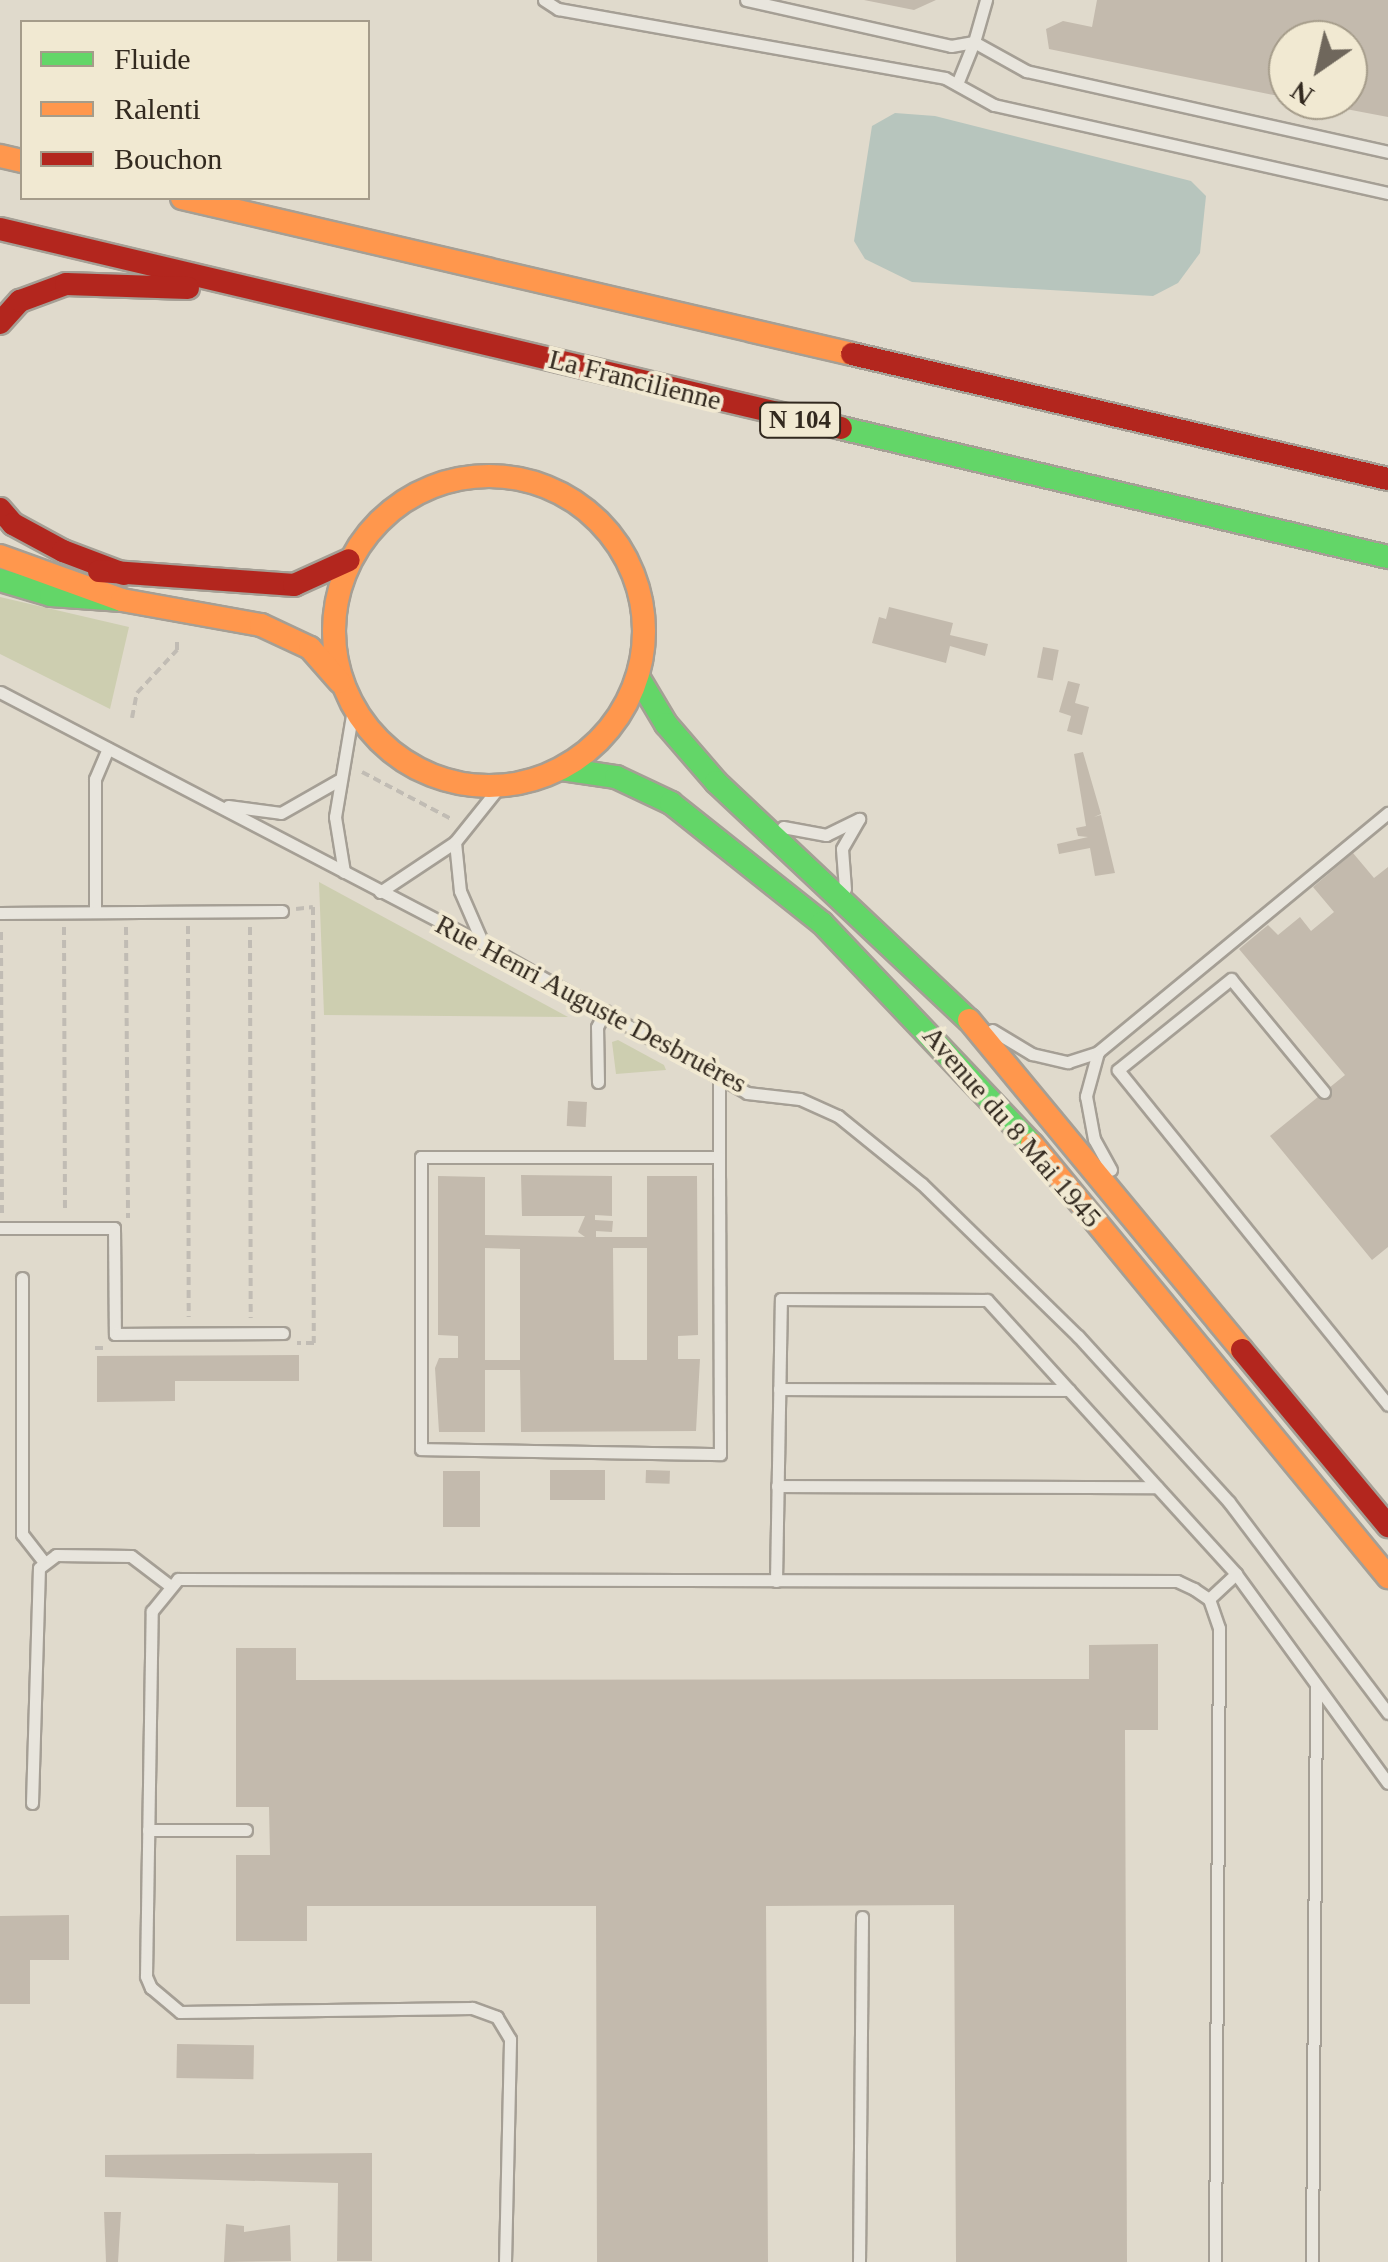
<!DOCTYPE html>
<html>
<head>
<meta charset="utf-8">
<style>
	body { margin:0 }
	#map { position:relative; width:1388px; height:2262px; overflow:hidden; background:#e0dacc; font-family:"Times New Roman",serif }
	div>[style] { position:absolute }
	[style*='--x'] { left:calc(var(--x)*1px); top:calc(var(--y)*1px); width:calc(var(--w)*1px); rotate:calc(var(--a)*1deg) }
	.green>* { inset:0; background:#cdceb0 }
	.water>* { inset:0; background:#b7c5bd }
	.building>* { inset:0; background:#c3baad; transform-origin:0 0 }
	.path>* { height:4px; margin-top:-2px; transform-origin:0; background:repeating-linear-gradient(90deg,#c1bcb4 0 8px,transparent 0 13px) }
	.roads { filter:drop-shadow(2px 0 #a59f95) drop-shadow(-2px 0 #a59f95) drop-shadow(0 2px #a59f95) drop-shadow(0 -2px #a59f95) }
	.lane>* { height:11px; margin:-5.5px; padding:0 5.5px; transform-origin:5.5px; border-radius:5.5px; background:#e8e5dd }
	.fast>* { height:22px; margin:-11px; padding:0 11px; transform-origin:11px; border-radius:11px; background:#63d668 }
	.slow>* { height:22px; margin:-11px; padding:0 11px; transform-origin:11px; border-radius:11px; background:#ff974d }
	.slow>.ring { margin:-11px; padding:0; box-sizing:content-box; background:none; border:22px solid #ff974d; border-radius:50% }
	.jam>* { height:22px; margin:-11px; padding:0 11px; transform-origin:11px; border-radius:11px; background:#b3261e }
	span { translate:-50% -50%; white-space:nowrap; text-align:center; line-height:1.15; -webkit-text-stroke:8px #f1e9d2; paint-order:stroke }
	.shield-label span { padding:2px 8px; background:#f1e9d2; border:2px solid; border-radius:8px; -webkit-text-stroke-width:0 }
	.shield-label { font-size:25px; color:#32291f; font-weight:700 }
	.street-label { font-size:28px; color:#32291f }
	.legend { position:absolute; left:20px; top:20px; width:350px; height:180px; box-sizing:border-box; background:#f1e9d2; border:2px solid #a59c8a; margin:0; padding:12px 18px; list-style:none; font-size:30px; color:#32291f }
	.legend li { display:flex; align-items:center; gap:20px; height:50px }
	.legend b { width:50px; border:2px solid #a59c8a }
	.north { position:absolute; left:1268px; top:20px; width:100px; height:100px; box-sizing:border-box; background:#f1e9d2; border:2px solid #a59c8a; border-radius:50%; rotate:214deg; font-size:28px; font-weight:700; line-height:40px; text-align:center; color:#32291f }
	.north::after { content:''; display:block; margin:auto; width:35px; height:45px; background:#6f675c; clip-path:polygon(50% 0,100% 100%,50% 72%,0 100%) }
</style>
</head>
<body>
<div id="map">
	<div class="green">
		<div style="clip-path:polygon(0 597px,129px 627px,110px 709px,0 654px)"></div>
		<div style="clip-path:polygon(319px 882px,568px 1017px,324px 1015px)"></div>
		<div style="clip-path:polygon(618px 1040px,664px 1065px,666px 1070px,616px 1074px,612px 1042px)"></div>
	</div>
	<div class="water">
		<div style="clip-path:polygon(895px 113px,935px 116px,1191px 181px,1206px 196px,1200px 253px,1178px 283px,1153px 296px,912px 282px,865px 259px,854px 241px,872px 126px)"></div>
	</div>
	<div class="building">
		<div style="clip-path:polygon(864px 0,936px 0,914px 10px)"></div>
		<div style="clip-path:polygon(1097px 0,1388px 0,1388px 117px,1309px 102px,1348px 100px,1348px 40px,1288px 40px,1288px 98px,1049px 49px,1046px 29px,1063px 21px,1092px 27px)"></div>
		<div style="clip-path:polygon(889px 607px,953px 623px,950px 635px,988px 644px,985px 656px,950px 646px,946px 663px,872px 643px,879px 617px,886px 619px)"></div>
		<div style="left:1043px;top:647px;width:16px;height:31px;rotate:11deg"></div>
		<div style="clip-path:polygon(1068px 681px,1080px 684px,1075px 703px,1089px 707px,1082px 735px,1067px 731px,1071px 716px,1059px 712px)"></div>
		<div style="clip-path:polygon(1083px 752px,1101px 814px,1094px 817px,1101px 815px,1115px 873px,1095px 876px,1090px 848px,1059px 854px,1057px 844px,1088px 837px,1078px 836px,1076px 828px,1086px 826px,1074px 754px)"></div>
		<div style="clip-path:polygon(1353px 853px,1374px 878px,1388px 867px,1388px 1247px,1372px 1260px,1270px 1136px,1345px 1075px,1239px 949px,1268px 925px,1278px 935px,1300px 917px,1311px 931px,1334px 912px,1313px 887px)"></div>
		<div style="left:568px;top:1101px;width:19px;height:25px;rotate:3deg"></div>
		<div style="clip-path:polygon(evenodd,521px 1175px,612px 1176px,612px 1216px,595px 1215px,595px 1220px,613px 1221px,612px 1232px,596px 1231px,596px 1237px,647px 1237px,647px 1176px,697px 1176px,698px 1335px,678px 1336px,678px 1359px,700px 1359px,696px 1431px,521px 1432px,520px 1370px,485px 1370px,485px 1432px,439px 1432px,435px 1368px,439px 1358px,458px 1358px,458px 1336px,438px 1335px,438px 1176px,485px 1177px,485px 1235px,585px 1237px,578px 1232px,585px 1216px,522px 1216px,521px 1175px,485px 1248px,520px 1249px,520px 1360px,485px 1360px,485px 1248px,521px 1175px,613px 1248px,647px 1248px,647px 1360px,614px 1360px,613px 1248px)"></div>
		<div style="clip-path:polygon(299px 1355px,299px 1381px,175px 1381px,175px 1401px,97px 1402px,97px 1356px)"></div>
		<div style="left:550px;top:1470px;width:55px;height:30px"></div>
		<div style="left:646px;top:1470px;width:24px;height:13px;rotate:2deg"></div>
		<div style="left:443px;top:1471px;width:37px;height:56px"></div>
		<div style="clip-path:polygon(1158px 1644px,1158px 1730px,1125px 1730px,1127px 2262px,956px 2262px,954px 1905px,766px 1906px,768px 2262px,597px 2262px,596px 1906px,307px 1906px,307px 1941px,236px 1941px,236px 1855px,270px 1855px,269px 1807px,236px 1807px,236px 1648px,296px 1648px,296px 1680px,1089px 1679px,1089px 1645px)"></div>
		<div style="clip-path:polygon(69px 1915px,69px 1960px,30px 1960px,30px 2004px,0 2004px,0 1916px)"></div>
		<div style="left:177px;top:2044px;width:77px;height:34px;rotate:1deg"></div>
		<div style="clip-path:polygon(372px 2153px,372px 2261px,337px 2261px,338px 2183px,105px 2177px,105px 2155px)"></div>
		<div style="clip-path:polygon(104px 2212px,121px 2212px,118px 2262px,106px 2262px)"></div>
		<div style="clip-path:polygon(226px 2224px,244px 2226px,244px 2232px,290px 2225px,291px 2261px,224px 2262px)"></div>
	</div>
	<div class="path">
		<div style="--x:132;--y:718;--w:25;--a:-79"></div>
		<div style="--x:137;--y:693;--w:59;--a:-47.1"></div>
		<div style="--x:177;--y:650;--w:12;--a:-90"></div>
		<div style="--x:362;--y:772;--w:101;--a:27.8"></div>
		<div style="--x:296;--y:909;--w:17;--a:-7"></div>
		<div style="--x:313;--y:907;--w:436;--a:89.9"></div>
		<div style="--x:314;--y:1343;--w:17;--a:180"></div>
		<div style="--x:188;--y:926;--w:391;--a:89.9"></div>
		<div style="--x:64;--y:927;--w:286;--a:89.8"></div>
		<div style="--x:126;--y:927;--w:291;--a:89.6"></div>
		<div style="--x:250;--y:927;--w:391;--a:89.9"></div>
		<div style="--x:1;--y:932;--w:281;--a:89.8"></div>
		<div style="--x:95;--y:1348;--w:11;--a:0"></div>
	</div>
	<div class="roads">
		<div class="lane">
			<div style="--x:544;--y:0;--w:17;--a:33"></div>
			<div style="--x:558;--y:9;--w:393;--a:10.1"></div>
			<div style="--x:945;--y:78;--w:56;--a:28.9"></div>
			<div style="--x:994;--y:105;--w:404;--a:12.6"></div>
			<div style="--x:746;--y:0;--w:210;--a:12.6"></div>
			<div style="--x:951;--y:46;--w:23;--a:-10"></div>
			<div style="--x:974;--y:42;--w:44;--a:-74.1"></div>
			<div style="--x:957;--y:84;--w:45;--a:-68"></div>
			<div style="--x:974;--y:42;--w:60;--a:29.1"></div>
			<div style="--x:1026;--y:71;--w:371;--a:12.6"></div>
			<div style="--x:0;--y:692;--w:545;--a:27.55"></div>
			<div style="--x:483;--y:944;--w:303;--a:29.4"></div>
			<div style="--x:747;--y:1093;--w:53;--a:6.5"></div>
			<div style="--x:800;--y:1099;--w:42;--a:24.1"></div>
			<div style="--x:838;--y:1116;--w:108;--a:39"></div>
			<div style="--x:922;--y:1184;--w:218;--a:44.3"></div>
			<div style="--x:1078;--y:1336;--w:224;--a:47.7"></div>
			<div style="--x:1229;--y:1502;--w:264;--a:53"></div>
			<div style="--x:228;--y:806;--w:53;--a:7.5"></div>
			<div style="--x:281;--y:813;--w:67;--a:-29.6"></div>
			<div style="--x:783;--y:827;--w:44;--a:10.5"></div>
			<div style="--x:826;--y:835;--w:37;--a:-26"></div>
			<div style="--x:859;--y:819;--w:34;--a:120"></div>
			<div style="--x:842;--y:849;--w:40;--a:85.7"></div>
			<div style="--x:455;--y:842;--w:49;--a:84.2"></div>
			<div style="--x:460;--y:891;--w:58;--a:66.5"></div>
			<div style="--x:344;--y:872;--w:56;--a:-99.3"></div>
			<div style="--x:335;--y:817;--w:109;--a:-80.5"></div>
			<div style="--x:380;--y:892;--w:90;--a:-33.7"></div>
			<div style="--x:455;--y:842;--w:70;--a:-51.3"></div>
			<div style="--x:95;--y:912;--w:133;--a:-90"></div>
			<div style="--x:95;--y:779;--w:33;--a:-67"></div>
			<div style="--x:0;--y:913;--w:282;--a:-0.4"></div>
			<div style="--x:992;--y:1030;--w:47;--a:31"></div>
			<div style="--x:1032;--y:1054;--w:37;--a:13"></div>
			<div style="--x:1068;--y:1062;--w:32;--a:-18"></div>
			<div style="--x:1098;--y:1052;--w:376;--a:-39.5"></div>
			<div style="--x:1098;--y:1052;--w:46;--a:105.3"></div>
			<div style="--x:1086;--y:1096;--w:44;--a:79.5"></div>
			<div style="--x:1094;--y:1139;--w:35;--a:61"></div>
			<div style="--x:719;--y:1077;--w:80;--a:90"></div>
			<div style="--x:719;--y:1157;--w:298;--a:180"></div>
			<div style="--x:421;--y:1157;--w:292;--a:90"></div>
			<div style="--x:421;--y:1449;--w:299;--a:1"></div>
			<div style="--x:720;--y:1454;--w:297;--a:-90.2"></div>
			<div style="--x:598;--y:1082;--w:55;--a:-91"></div>
			<div style="--x:597;--y:1027;--w:18;--a:-63"></div>
			<div style="--x:1324;--y:1092;--w:146;--a:-129.5"></div>
			<div style="--x:1231;--y:979;--w:145;--a:141.2"></div>
			<div style="--x:1118;--y:1070;--w:430;--a:51.1"></div>
			<div style="--x:0;--y:1228;--w:114;--a:0"></div>
			<div style="--x:114;--y:1228;--w:106;--a:89.5"></div>
			<div style="--x:115;--y:1334;--w:168;--a:-0.3"></div>
			<div style="--x:22;--y:1278;--w:256;--a:90"></div>
			<div style="--x:22;--y:1534;--w:36;--a:52"></div>
			<div style="--x:779;--y:1389;--w:290;--a:0.2"></div>
			<div style="--x:777;--y:1486;--w:380;--a:0.2"></div>
			<div style="--x:776;--y:1581;--w:282;--a:-89"></div>
			<div style="--x:781;--y:1299;--w:206;--a:0.3"></div>
			<div style="--x:987;--y:1300;--w:370;--a:47.7"></div>
			<div style="--x:1236;--y:1574;--w:258;--a:54"></div>
			<div style="--x:1209;--y:1599;--w:37;--a:-43"></div>
			<div style="--x:32;--y:1803;--w:235;--a:-88.3"></div>
			<div style="--x:39;--y:1568;--w:21;--a:-37"></div>
			<div style="--x:56;--y:1555;--w:75;--a:0.8"></div>
			<div style="--x:131;--y:1556;--w:48;--a:37.3"></div>
			<div style="--x:148;--y:1830;--w:98;--a:0"></div>
			<div style="--x:505;--y:2262;--w:223;--a:-88.7"></div>
			<div style="--x:510;--y:2039;--w:26;--a:-121"></div>
			<div style="--x:497;--y:2017;--w:27;--a:-160"></div>
			<div style="--x:472;--y:2008;--w:292;--a:179.2"></div>
			<div style="--x:180;--y:2012;--w:38;--a:-140"></div>
			<div style="--x:151;--y:1988;--w:13;--a:-113"></div>
			<div style="--x:146;--y:1976;--w:365;--a:-89.1"></div>
			<div style="--x:152;--y:1611;--w:41;--a:-50.9"></div>
			<div style="--x:178;--y:1579;--w:999;--a:0.11"></div>
			<div style="--x:1177;--y:1581;--w:19;--a:25"></div>
			<div style="--x:1194;--y:1589;--w:18;--a:34"></div>
			<div style="--x:1209;--y:1599;--w:31;--a:71"></div>
			<div style="--x:1219;--y:1628;--w:634;--a:90.36"></div>
			<div style="--x:859;--y:2262;--w:345;--a:-89.5"></div>
			<div style="--x:1312;--y:2262;--w:576;--a:-89.6"></div>
		</div>
		<div class="fast">
			<div style="--x:841;--y:428;--w:562;--a:13.27"></div>
			<div style="--x:0;--y:580;--w:53;--a:16.4"></div>
			<div style="--x:51;--y:595;--w:71;--a:4"></div>
			<div style="--x:638;--y:677;--w:55;--a:59.2"></div>
			<div style="--x:666;--y:724;--w:77;--a:49.2"></div>
			<div style="--x:716;--y:782;--w:347;--a:43.3"></div>
			<div style="--x:562;--y:769;--w:55;--a:8.4"></div>
			<div style="--x:616;--y:777;--w:61;--a:25.3"></div>
			<div style="--x:671;--y:803;--w:193;--a:38.5"></div>
			<div style="--x:822;--y:923;--w:305;--a:46.5"></div>
		</div>
		<div class="slow">
			<div style="--x:0;--y:156;--w:23;--a:13"></div>
			<div style="--x:182;--y:198;--w:688;--a:13.11"></div>
			<div class="ring" style="left:334px;top:476px;width:288px;height:288px"></div>
			<div style="--x:0;--y:556;--w:130;--a:19.8"></div>
			<div style="--x:122;--y:600;--w:141;--a:10.2"></div>
			<div style="--x:261;--y:625;--w:54;--a:25.1"></div>
			<div style="--x:310;--y:648;--w:45;--a:48.6"></div>
			<div style="--x:969;--y:1020;--w:428;--a:50.4"></div>
			<div style="--x:1032;--y:1144;--w:561;--a:50.57"></div>
		</div>
		<div class="jam">
			<div style="--x:0;--y:229;--w:864;--a:13.31"></div>
			<div style="--x:0;--y:323;--w:30;--a:-48"></div>
			<div style="--x:20;--y:301;--w:49;--a:-20.3"></div>
			<div style="--x:66;--y:284;--w:122;--a:1.9"></div>
			<div style="--x:852;--y:354;--w:550;--a:13.13"></div>
			<div style="--x:0;--y:509;--w:20;--a:49"></div>
			<div style="--x:13;--y:524;--w:57;--a:28.4"></div>
			<div style="--x:63;--y:551;--w:65;--a:20.7"></div>
			<div style="--x:99;--y:571;--w:196;--a:4.1"></div>
			<div style="--x:294;--y:585;--w:60;--a:-24.4"></div>
			<div style="--x:1242;--y:1350;--w:229;--a:50.3"></div>
		</div>
	</div>
	<div class="shield-label">
		<span style="left:800px;top:420px">N 104</span>
	</div>
	<div class="street-label">
		<span style="left:635px;top:380px;rotate:14deg">La Francilienne</span>
		<span style="left:591px;top:1004px;rotate:28deg">Rue Henri Auguste Desbruères</span>
		<span style="left:1012px;top:1127px;rotate:49deg">Avenue du 8 Mai 1945</span>
	</div>
	<ul class="legend">
	<li><b style="height:12px;background:#63d668"></b>Fluide</li>
	<li><b style="height:12px;background:#ff974d"></b>Ralenti</li>
	<li><b style="height:12px;background:#b3261e"></b>Bouchon</li>
	</ul>
	<div class="north">N</div>
</div>
</body>
</html>
